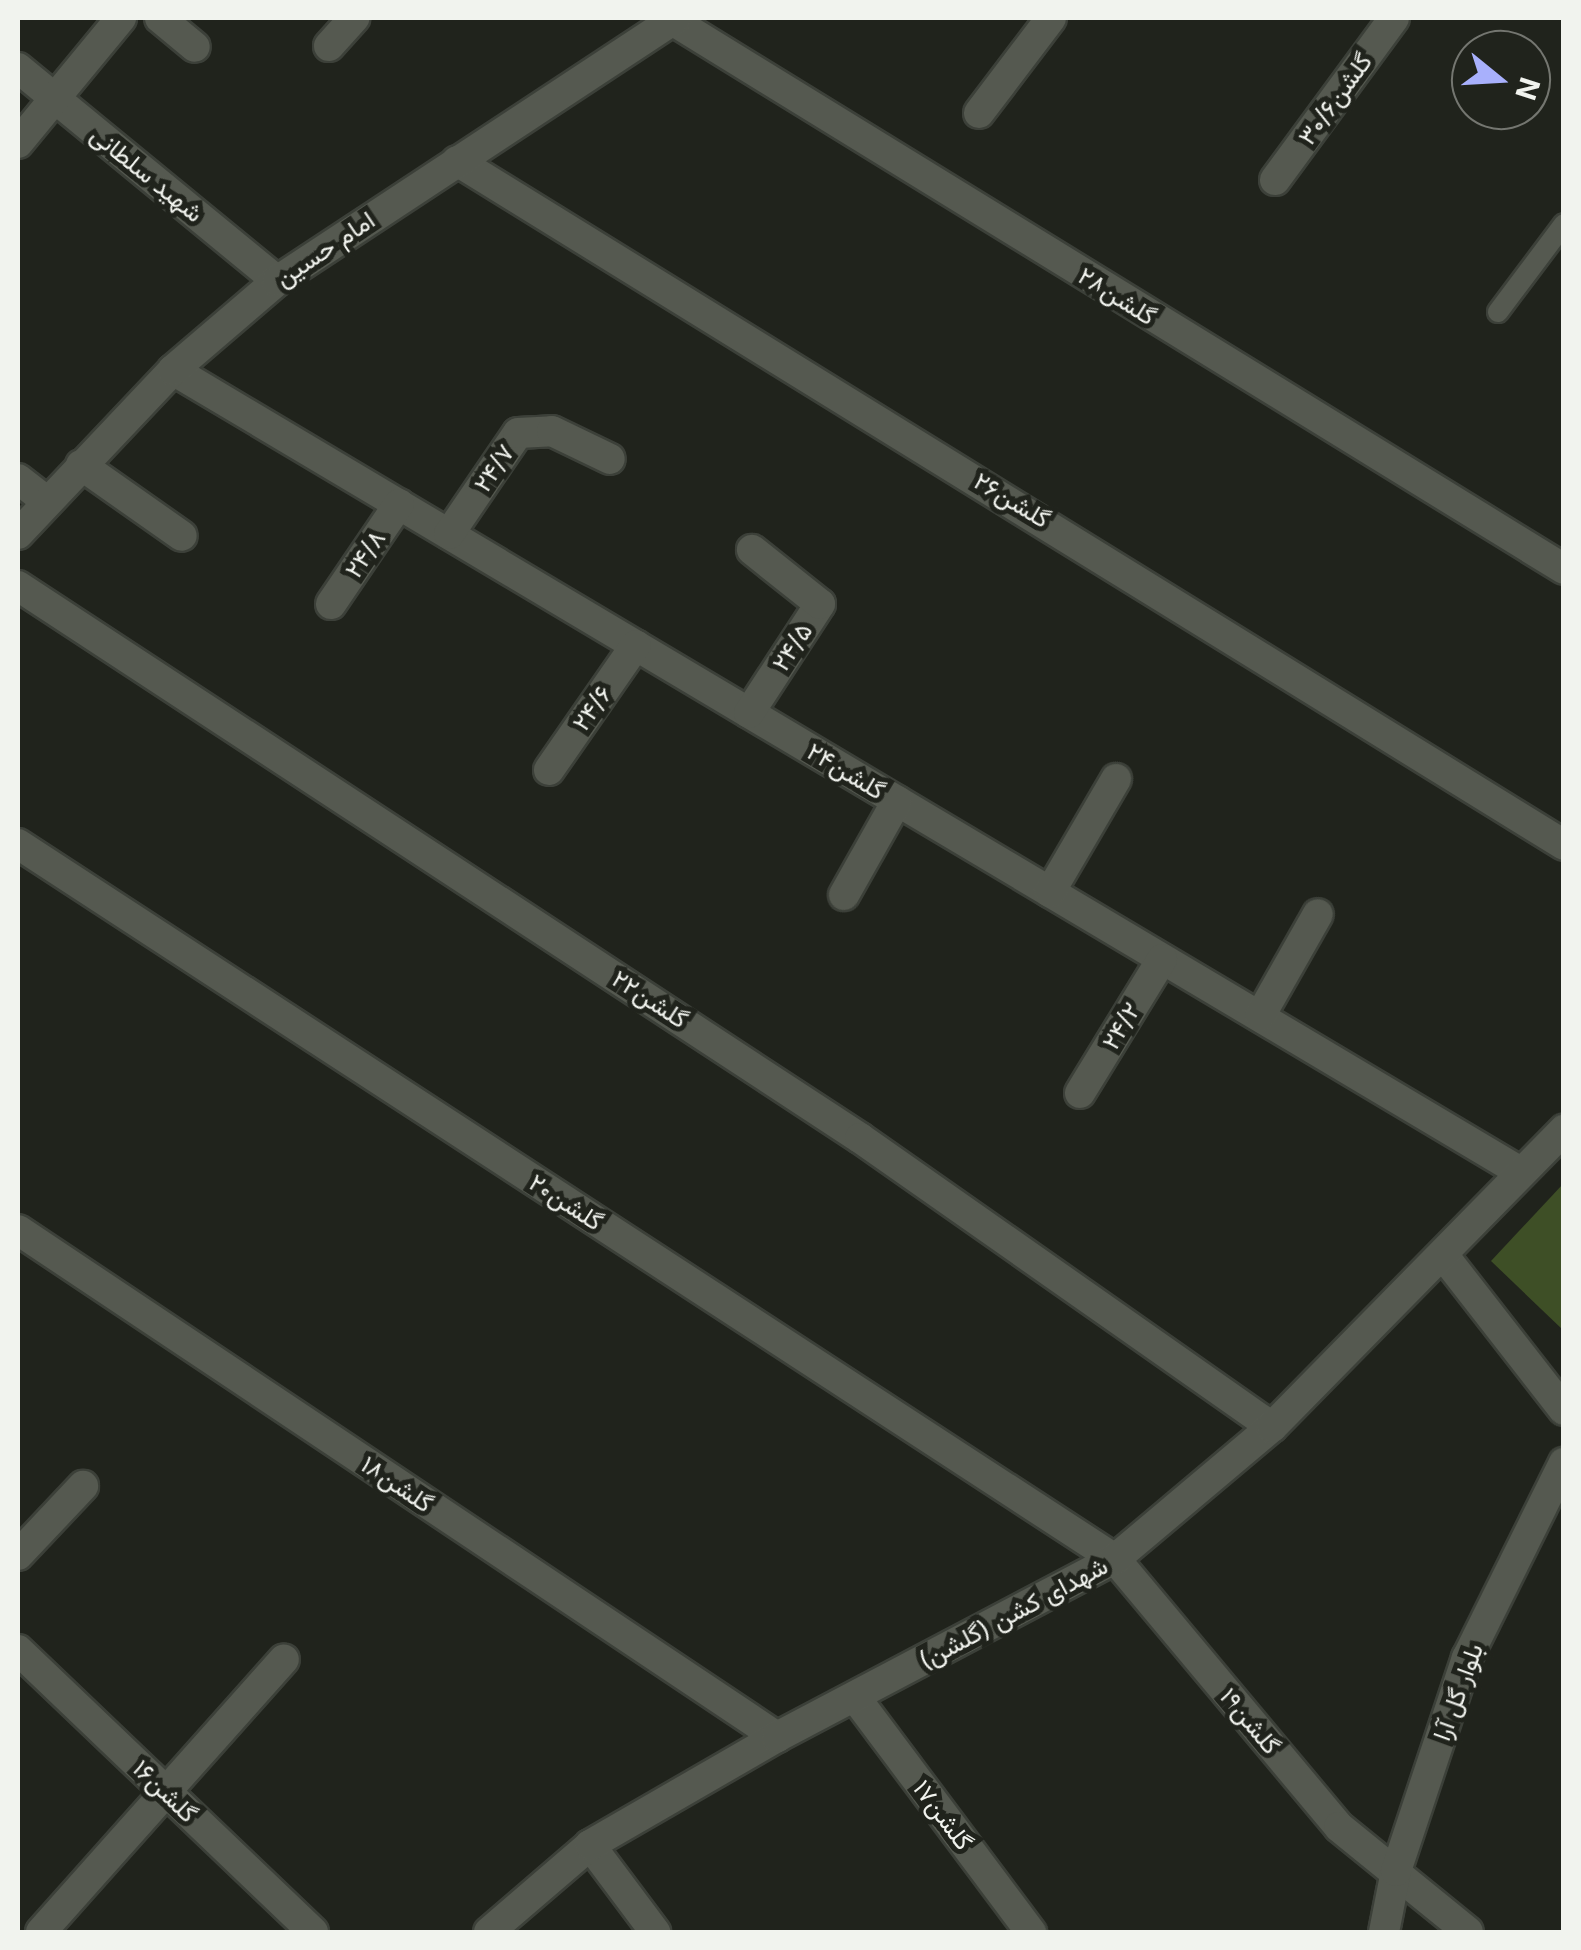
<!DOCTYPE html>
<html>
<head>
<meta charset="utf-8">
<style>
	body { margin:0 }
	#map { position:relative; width:1581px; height:1950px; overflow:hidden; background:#20231c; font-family:Inter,Vazirmatn,sans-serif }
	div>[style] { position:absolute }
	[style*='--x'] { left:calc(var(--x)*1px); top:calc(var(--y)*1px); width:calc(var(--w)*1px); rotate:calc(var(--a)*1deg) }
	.green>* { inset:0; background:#3e4f26 }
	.roads { filter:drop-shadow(2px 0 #3c4039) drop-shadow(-2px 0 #3c4039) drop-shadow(0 2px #3c4039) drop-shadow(0 -2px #3c4039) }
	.service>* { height:20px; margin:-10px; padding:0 10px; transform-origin:10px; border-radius:10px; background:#555950 }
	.minor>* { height:30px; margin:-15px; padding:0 15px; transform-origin:15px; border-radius:15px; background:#555950 }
	.tertiary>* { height:30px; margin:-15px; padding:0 15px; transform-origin:15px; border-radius:15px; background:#555950 }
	span { translate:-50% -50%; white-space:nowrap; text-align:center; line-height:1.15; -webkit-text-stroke:10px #20231c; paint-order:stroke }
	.street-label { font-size:25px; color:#f1f3ee }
	.frame { position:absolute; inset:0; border:20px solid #f1f3ee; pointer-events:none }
	.north { position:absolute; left:1451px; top:30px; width:100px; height:100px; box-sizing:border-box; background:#20231c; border:2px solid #747670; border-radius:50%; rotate:108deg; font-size:28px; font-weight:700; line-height:40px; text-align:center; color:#f1f3ee }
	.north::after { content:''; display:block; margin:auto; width:35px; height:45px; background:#a8b0fc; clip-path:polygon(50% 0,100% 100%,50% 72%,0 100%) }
</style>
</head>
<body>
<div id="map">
	<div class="green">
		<div style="clip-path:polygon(1563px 1184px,1563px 1330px,1491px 1261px)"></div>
	</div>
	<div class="roads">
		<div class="service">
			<div style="--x:1498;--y:312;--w:110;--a:-53.1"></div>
		</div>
		<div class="minor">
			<div style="--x:160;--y:18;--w:45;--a:39.6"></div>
			<div style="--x:672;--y:20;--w:1047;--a:31.61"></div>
			<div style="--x:329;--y:46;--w:38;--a:-48"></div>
			<div style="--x:18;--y:68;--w:335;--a:39.4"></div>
			<div style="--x:979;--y:113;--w:119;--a:-52.8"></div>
			<div style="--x:18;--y:143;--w:162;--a:-50.5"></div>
			<div style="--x:457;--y:161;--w:1301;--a:31.71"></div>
			<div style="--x:1275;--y:180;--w:201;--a:-53.7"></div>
			<div style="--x:173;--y:370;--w:1566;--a:30.76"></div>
			<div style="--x:81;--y:465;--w:123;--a:35.1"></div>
			<div style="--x:18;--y:479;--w:36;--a:38"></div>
			<div style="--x:18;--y:534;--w:226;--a:-46.6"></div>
			<div style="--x:173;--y:370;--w:137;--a:-40.6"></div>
			<div style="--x:277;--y:281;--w:478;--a:-33.4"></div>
			<div style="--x:449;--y:534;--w:122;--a:-55.7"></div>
			<div style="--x:518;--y:433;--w:34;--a:-3"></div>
			<div style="--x:552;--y:431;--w:64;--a:25.8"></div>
			<div style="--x:18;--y:586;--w:1007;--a:33.25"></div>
			<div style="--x:860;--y:1138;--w:503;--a:35.05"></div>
			<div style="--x:331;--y:604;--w:121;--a:-55.8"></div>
			<div style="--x:749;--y:713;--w:130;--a:-56.9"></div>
			<div style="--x:820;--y:604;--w:87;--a:-141.5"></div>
			<div style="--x:549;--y:770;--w:152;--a:-55.2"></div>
			<div style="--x:18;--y:844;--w:1309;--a:33.1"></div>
			<div style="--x:1115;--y:1559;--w:349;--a:50.1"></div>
			<div style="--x:1339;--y:1827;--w:166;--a:39.1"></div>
			<div style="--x:1050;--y:892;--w:131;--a:-59.7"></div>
			<div style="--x:844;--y:895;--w:108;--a:-60.6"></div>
			<div style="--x:1260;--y:1016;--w:117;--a:-60.4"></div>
			<div style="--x:1080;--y:1093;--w:157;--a:-58.5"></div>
			<div style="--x:18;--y:1230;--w:913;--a:33.74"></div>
			<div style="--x:1444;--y:1256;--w:195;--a:52.1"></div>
			<div style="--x:18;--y:1555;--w:95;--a:-46.7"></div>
			<div style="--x:18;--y:1650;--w:408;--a:43.7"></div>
			<div style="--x:855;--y:1697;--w:294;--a:53.2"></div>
			<div style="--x:590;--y:1845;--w:109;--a:53.2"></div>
			<div style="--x:41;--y:1932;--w:365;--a:-48.3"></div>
		</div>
		<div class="tertiary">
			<div style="--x:489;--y:1932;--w:133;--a:-40.7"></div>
			<div style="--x:590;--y:1845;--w:216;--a:-30"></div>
			<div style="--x:777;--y:1737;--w:382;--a:-27.8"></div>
			<div style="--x:1115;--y:1559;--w:205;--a:-40.1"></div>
			<div style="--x:1272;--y:1427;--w:417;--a:-45.5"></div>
			<div style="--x:1384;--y:1932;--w:62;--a:-78.9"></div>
			<div style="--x:1396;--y:1871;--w:225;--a:-71.6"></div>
			<div style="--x:1467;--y:1658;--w:218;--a:-63.6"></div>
		</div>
	</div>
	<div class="street-label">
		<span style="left:1335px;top:99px;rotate:-54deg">گلشن۳۰/۶</span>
		<span style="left:147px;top:174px;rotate:39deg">شهید سلطانی</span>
		<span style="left:325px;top:249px;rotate:-34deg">امام حسین</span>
		<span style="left:1117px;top:296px;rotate:32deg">گلشن۲۸</span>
		<span style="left:494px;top:468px;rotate:-56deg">۲۴/۷</span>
		<span style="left:1012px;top:500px;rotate:31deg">گلشن۲۶</span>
		<span style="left:365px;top:554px;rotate:-56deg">۲۴/۸</span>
		<span style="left:792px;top:647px;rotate:-57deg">۲۴/۵</span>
		<span style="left:592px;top:708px;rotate:-55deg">۲۴/۶</span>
		<span style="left:846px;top:771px;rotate:31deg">گلشن۲۴</span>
		<span style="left:650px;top:999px;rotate:33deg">گلشن۲۲</span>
		<span style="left:1121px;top:1026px;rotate:-59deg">۲۴/۲</span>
		<span style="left:566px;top:1202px;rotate:33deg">گلشن۲۰</span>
		<span style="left:397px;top:1484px;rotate:34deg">گلشن۱۸</span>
		<span style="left:1013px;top:1613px;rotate:-28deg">شهدای کشن (گلشن)</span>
		<span style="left:1458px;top:1692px;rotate:-70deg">بلوار گل آرا</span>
		<span style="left:1250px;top:1721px;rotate:50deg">گلشن۱۹</span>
		<span style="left:165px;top:1791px;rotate:44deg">گلشن۱۶</span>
		<span style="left:943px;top:1815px;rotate:53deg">گلشن۱۷</span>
	</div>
	<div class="frame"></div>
	<div class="north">N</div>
</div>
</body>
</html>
